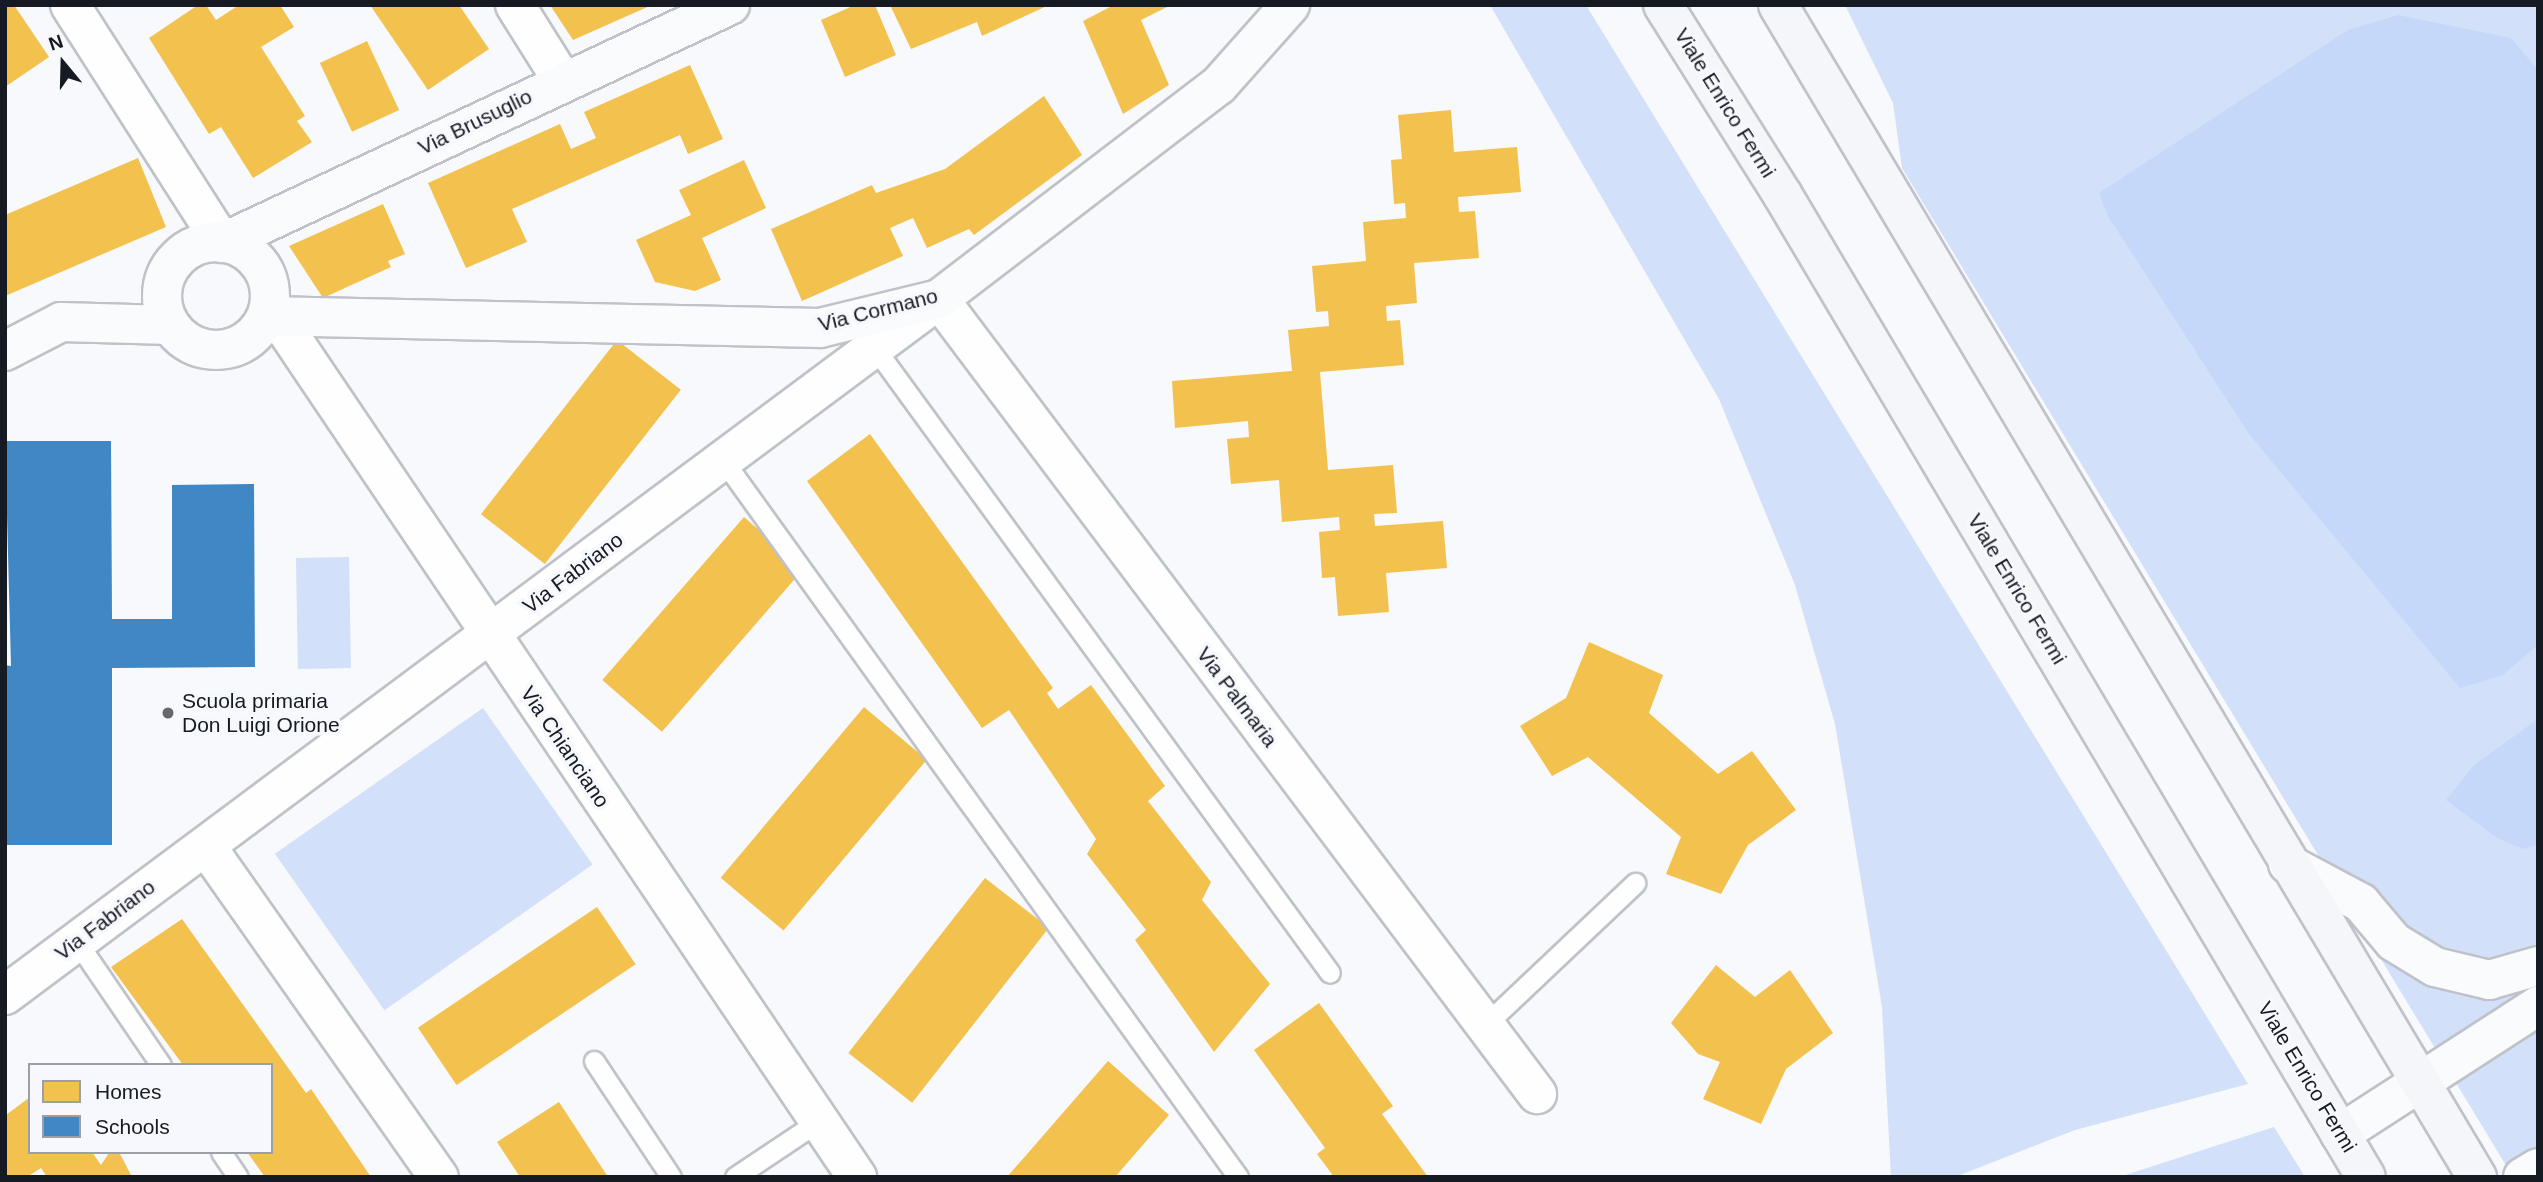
<!DOCTYPE html>
<html>
<head>
<meta charset="utf-8">
<style>
	body { margin:0 }
	#map { position:relative; width:2543px; height:1182px; overflow:hidden; background:#f7f9fc; font-family:Helvetica,sans-serif }
	div>[style] { position:absolute }
	[style*='--x'] { left:calc(var(--x)*1px); top:calc(var(--y)*1px); width:calc(var(--w)*1px); rotate:calc(var(--a)*1deg) }
	.green>* { inset:0; background:#d2e0f9; transform-origin:0 0 }
	.forest>* { inset:0; background:#c6d8fa }
	.homes>* { inset:0; background:#f2c14e; transform-origin:0 0 }
	.schools>* { inset:0; background:#3f88c5 }
	.roads { filter:drop-shadow(2px 0 #bfc2c8) drop-shadow(-2px 0 #bfc2c8) drop-shadow(0 2px #bfc2c8) drop-shadow(0 -2px #bfc2c8) }
	.lane>* { height:19px; margin:-9.5px; padding:0 9.5px; transform-origin:9.5px; border-radius:9.5px; background:#fefeff }
	.street>* { height:38px; margin:-19px; padding:0 19px; transform-origin:19px; border-radius:19px; background:#fefeff }
	.secondary>* { height:38px; margin:-19px; padding:0 19px; transform-origin:19px; border-radius:19px; background:#fafbfc }
	.secondary>.ring { margin:-19px; padding:0; box-sizing:content-box; background:none; border:38px solid #fafbfc; border-radius:50% }
	.primary>* { height:38px; margin:-19px; padding:0 19px; transform-origin:19px; border-radius:19px; background:#f4f6f9 }
	.dots>* { width:19px; height:19px; translate:-50% -50%; box-sizing:border-box; border:4px solid #f6f8fd; border-radius:50% }
	span { translate:-50% -50%; white-space:nowrap; text-align:center; line-height:1.15; -webkit-text-stroke:7px #f6f8fd; paint-order:stroke }
	.street-label { font-size:21px; color:#161a22 }
	.poi-label { font-size:21px; color:#161a22 }
	.left { translate:0 -50%; text-align:left }
	.frame { position:absolute; inset:0; border:7px solid #161a22; pointer-events:none }
	.legend { position:absolute; left:28px; top:1063px; width:245px; height:91px; box-sizing:border-box; background:#f6f8fd; border:2px solid #9c9fa5; margin:0; padding:9px 12px; list-style:none; font-size:21px; color:#161a22 }
	.legend li { display:flex; align-items:center; gap:14px; height:35px }
	.legend b { width:35px; border:2px solid #9c9fa5 }
	.north { position:absolute; left:28px; top:28px; width:70px; height:70px; -webkit-text-stroke:5px #f6f8fd; paint-order:stroke; rotate:341deg; font-size:19px; font-weight:700; line-height:28px; text-align:center; color:#161a22 }
	.north::after { content:''; display:block; margin:auto; width:24px; height:32px; background:#161a22; clip-path:polygon(50% 0,100% 100%,50% 72%,0 100%) }
</style>
</head>
<body>
<div id="map">
	<div class="green">
		<div style="clip-path:polygon(1490px 5px,1586px 5px,2248px 1084px,2075px 1130px,1955px 1177px,1891px 1177px,1882px 1007px,1835px 724px,1795px 585px,1719px 399px)"></div>
		<div style="clip-path:polygon(1845px 5px,2538px 5px,2538px 1177px,2513px 1177px,1902px 168px,1893px 103px)"></div>
		<div style="left:349px;top:557px;width:111px;height:53px;rotate:89deg"></div>
		<div style="left:483px;top:708px;width:191px;height:254px;rotate:55deg"></div>
		<div style="clip-path:polygon(2274px 1127px,2305px 1177px,2119px 1177px)"></div>
	</div>
	<div class="forest">
		<div style="clip-path:polygon(2398px 15px,2511px 38px,2538px 70px,2538px 645px,2503px 675px,2460px 688px,2249px 434px,2108px 216px,2099px 193px,2348px 30px)"></div>
		<div style="clip-path:polygon(2538px 719px,2538px 845px,2523px 849px,2497px 838px,2446px 800px,2474px 765px)"></div>
	</div>
	<div class="homes">
		<div style="clip-path:polygon(5px 5px,14px 5px,49px 57px,5px 87px)"></div>
		<div style="clip-path:polygon(198px 5px,206px 5px,216px 20px,239px 5px,280px 5px,294px 27px,261px 47px,305px 116px,297px 121px,312px 142px,253px 178px,221px 127px,209px 134px,149px 38px)"></div>
		<div style="clip-path:polygon(370px 5px,459px 5px,489px 49px,428px 90px)"></div>
		<div style="clip-path:polygon(550px 5px,652px 5px,573px 40px)"></div>
		<div style="clip-path:polygon(855px 5px,875px 5px,896px 55px,845px 77px,821px 20px)"></div>
		<div style="clip-path:polygon(890px 5px,1049px 5px,982px 36px,977px 22px,911px 49px)"></div>
		<div style="clip-path:polygon(1114px 5px,1171px 5px,1141px 20px,1169px 85px,1123px 114px,1083px 21px)"></div>
		<div style="left:367px;top:41px;width:76px;height:52px;rotate:65deg"></div>
		<div style="clip-path:polygon(690px 65px,723px 139px,688px 154px,680px 135px,512px 209px,527px 242px,466px 268px,428px 183px,560px 124px,571px 149px,596px 138px,584px 112px)"></div>
		<div style="clip-path:polygon(1044px 96px,1082px 155px,974px 235px,969px 229px,927px 248px,913px 218px,890px 228px,903px 256px,802px 301px,771px 229px,872px 185px,876px 193px,945px 169px)"></div>
		<div style="clip-path:polygon(1451px 110px,1454px 152px,1517px 147px,1521px 192px,1458px 197px,1459px 212px,1475px 211px,1479px 258px,1414px 263px,1417px 303px,1386px 306px,1387px 321px,1400px 320px,1404px 365px,1320px 372px,1328px 470px,1393px 465px,1397px 513px,1374px 514px,1375px 526px,1443px 521px,1447px 568px,1386px 573px,1389px 612px,1338px 616px,1335px 577px,1322px 578px,1319px 532px,1340px 530px,1339px 517px,1282px 522px,1279px 480px,1231px 484px,1227px 439px,1249px 437px,1248px 421px,1175px 428px,1172px 381px,1292px 371px,1288px 330px,1329px 326px,1328px 311px,1316px 312px,1312px 266px,1366px 261px,1363px 222px,1406px 218px,1405px 203px,1394px 204px,1391px 160px,1402px 159px,1398px 115px)"></div>
		<div style="clip-path:polygon(138px 158px,166px 227px,5px 296px,5px 215px)"></div>
		<div style="clip-path:polygon(744px 160px,766px 208px,702px 238px,721px 280px,695px 291px,655px 282px,636px 240px,691px 215px,679px 190px)"></div>
		<div style="clip-path:polygon(383px 204px,405px 254px,388px 261px,391px 267px,323px 298px,289px 246px)"></div>
		<div style="left:617px;top:340px;width:81px;height:221px;rotate:38deg"></div>
		<div style="clip-path:polygon(870px 434px,1053px 688px,1047px 693px,1058px 709px,1091px 685px,1165px 786px,1148px 801px,1211px 882px,1202px 900px,1270px 984px,1214px 1052px,1135px 940px,1146px 930px,1087px 854px,1096px 839px,1009px 710px,982px 728px,807px 481px)"></div>
		<div style="left:744px;top:517px;width:79px;height:216px;rotate:41deg"></div>
		<div style="clip-path:polygon(1589px 642px,1663px 675px,1649px 713px,1718px 774px,1752px 751px,1796px 810px,1748px 845px,1721px 894px,1666px 874px,1681px 837px,1588px 757px,1552px 776px,1520px 726px,1566px 698px)"></div>
		<div style="left:864px;top:707px;width:82px;height:223px;rotate:40deg"></div>
		<div style="left:985px;top:878px;width:81px;height:222px;rotate:38deg"></div>
		<div style="left:597px;top:907px;width:69px;height:216px;rotate:56deg"></div>
		<div style="clip-path:polygon(182px 919px,306px 1093px,311px 1089px,371px 1177px,265px 1177px,247px 1152px,271px 1152px,271px 1065px,183px 1065px,111px 967px)"></div>
		<div style="clip-path:polygon(1716px 965px,1755px 997px,1790px 970px,1833px 1033px,1786px 1069px,1761px 1124px,1703px 1099px,1720px 1062px,1698px 1054px,1671px 1023px)"></div>
		<div style="clip-path:polygon(1319px 1003px,1393px 1106px,1382px 1114px,1428px 1177px,1334px 1177px,1317px 1154px,1325px 1148px,1254px 1050px)"></div>
		<div style="clip-path:polygon(1108px 1061px,1169px 1115px,1115px 1177px,1007px 1177px)"></div>
		<div style="clip-path:polygon(30px 1097px,30px 1152px,92px 1152px,101px 1165px,109px 1153px,119px 1152px,132px 1177px,47px 1177px,41px 1168px,27px 1177px,5px 1177px,6px 1115px)"></div>
		<div style="clip-path:polygon(559px 1102px,608px 1177px,520px 1177px,497px 1142px)"></div>
	</div>
	<div class="schools">
		<div style="clip-path:polygon(5px 441px,111px 441px,112px 619px,172px 619px,172px 485px,254px 484px,255px 667px,112px 668px,112px 845px,5px 845px,5px 665px,11px 666px)"></div>
	</div>
	<div class="roads">
		<div class="lane">
			<div style="--x:874;--y:347;--w:774;--a:53.93"></div>
			<div style="--x:723;--y:460;--w:883;--a:54.31"></div>
			<div style="--x:77;--y:942;--w:149;--a:55.7"></div>
			<div style="--x:1485;--y:1025;--w:207;--a:-43.4"></div>
			<div style="--x:594;--y:1061;--w:139;--a:56.4"></div>
			<div style="--x:221;--y:1152;--w:30;--a:56"></div>
			<div style="--x:735;--y:1177;--w:101;--a:-33.7"></div>
		</div>
		<div class="street">
			<div style="--x:70;--y:5;--w:282;--a:57.4"></div>
			<div style="--x:515;--y:5;--w:89;--a:57.9"></div>
			<div style="--x:276;--y:315;--w:1040;--a:56.02"></div>
			<div style="--x:206;--y:846;--w:405;--a:54.9"></div>
			<div style="--x:5;--y:995;--w:1165;--a:-36.69"></div>
			<div style="--x:939;--y:299;--w:995;--a:53.05"></div>
		</div>
		<div class="secondary">
			<div class="ring" style="left:162px;top:242px;width:70px;height:70px"></div>
			<div style="--x:222;--y:243;--w:561;--a:-25.1"></div>
			<div style="--x:267;--y:316;--w:553;--a:1.24"></div>
			<div style="--x:820;--y:328;--w:122;--a:-13.7"></div>
			<div style="--x:939;--y:299;--w:352;--a:-37.4"></div>
			<div style="--x:1219;--y:85;--w:107;--a:-48.4"></div>
			<div style="--x:5;--y:351;--w:63;--a:-27.4"></div>
			<div style="--x:61;--y:322;--w:109;--a:1.6"></div>
			<div style="--x:2288;--y:864;--w:83;--a:28.1"></div>
			<div style="--x:2361;--y:903;--w:51;--a:49.8"></div>
			<div style="--x:2394;--y:942;--w:48;--a:31.4"></div>
			<div style="--x:2435;--y:967;--w:56;--a:13.5"></div>
			<div style="--x:2489;--y:980;--w:51;--a:-15.9"></div>
			<div style="--x:2340;--y:1134;--w:236;--a:-32.9"></div>
			<div style="--x:2523;--y:1177;--w:17;--a:-31"></div>
		</div>
		<div class="primary">
			<div style="--x:1663;--y:5;--w:223;--a:57.8"></div>
			<div style="--x:1782;--y:194;--w:1143;--a:59.29"></div>
			<div style="--x:1778;--y:5;--w:1365;--a:59.19"></div>
		</div>
	</div>
	<div class="dots">
		<div style="left:168px;top:713px;background:#65686e"></div>
	</div>
	<div class="street-label">
		<span style="left:1725px;top:103px;rotate:58deg">Viale Enrico Fermi</span>
		<span style="left:475px;top:122px;rotate:-26deg">Via Brusuglio</span>
		<span style="left:878px;top:310px;rotate:-14deg">Via Cormano</span>
		<span style="left:573px;top:573px;rotate:-37deg">Via Fabriano</span>
		<span style="left:2017px;top:589px;rotate:59deg">Viale Enrico Fermi</span>
		<span style="left:1237px;top:697px;rotate:53deg">Via Palmaria</span>
		<span style="left:565px;top:747px;rotate:56deg">Via Chianciano</span>
		<span style="left:105px;top:920px;rotate:-37deg">Via Fabriano</span>
		<span style="left:2307px;top:1077px;rotate:59deg">Viale Enrico Fermi</span>
	</div>
	<div class="poi-label">
		<span class="left" style="left:182px;top:713px">Scuola primaria<br>Don Luigi Orione</span>
	</div>
	<div class="frame"></div>
	<ul class="legend">
	<li><b style="height:19px;background:#f2c14e"></b>Homes</li>
	<li><b style="height:19px;background:#3f88c5"></b>Schools</li>
	</ul>
	<div class="north">N</div>
</div>
</body>
</html>
